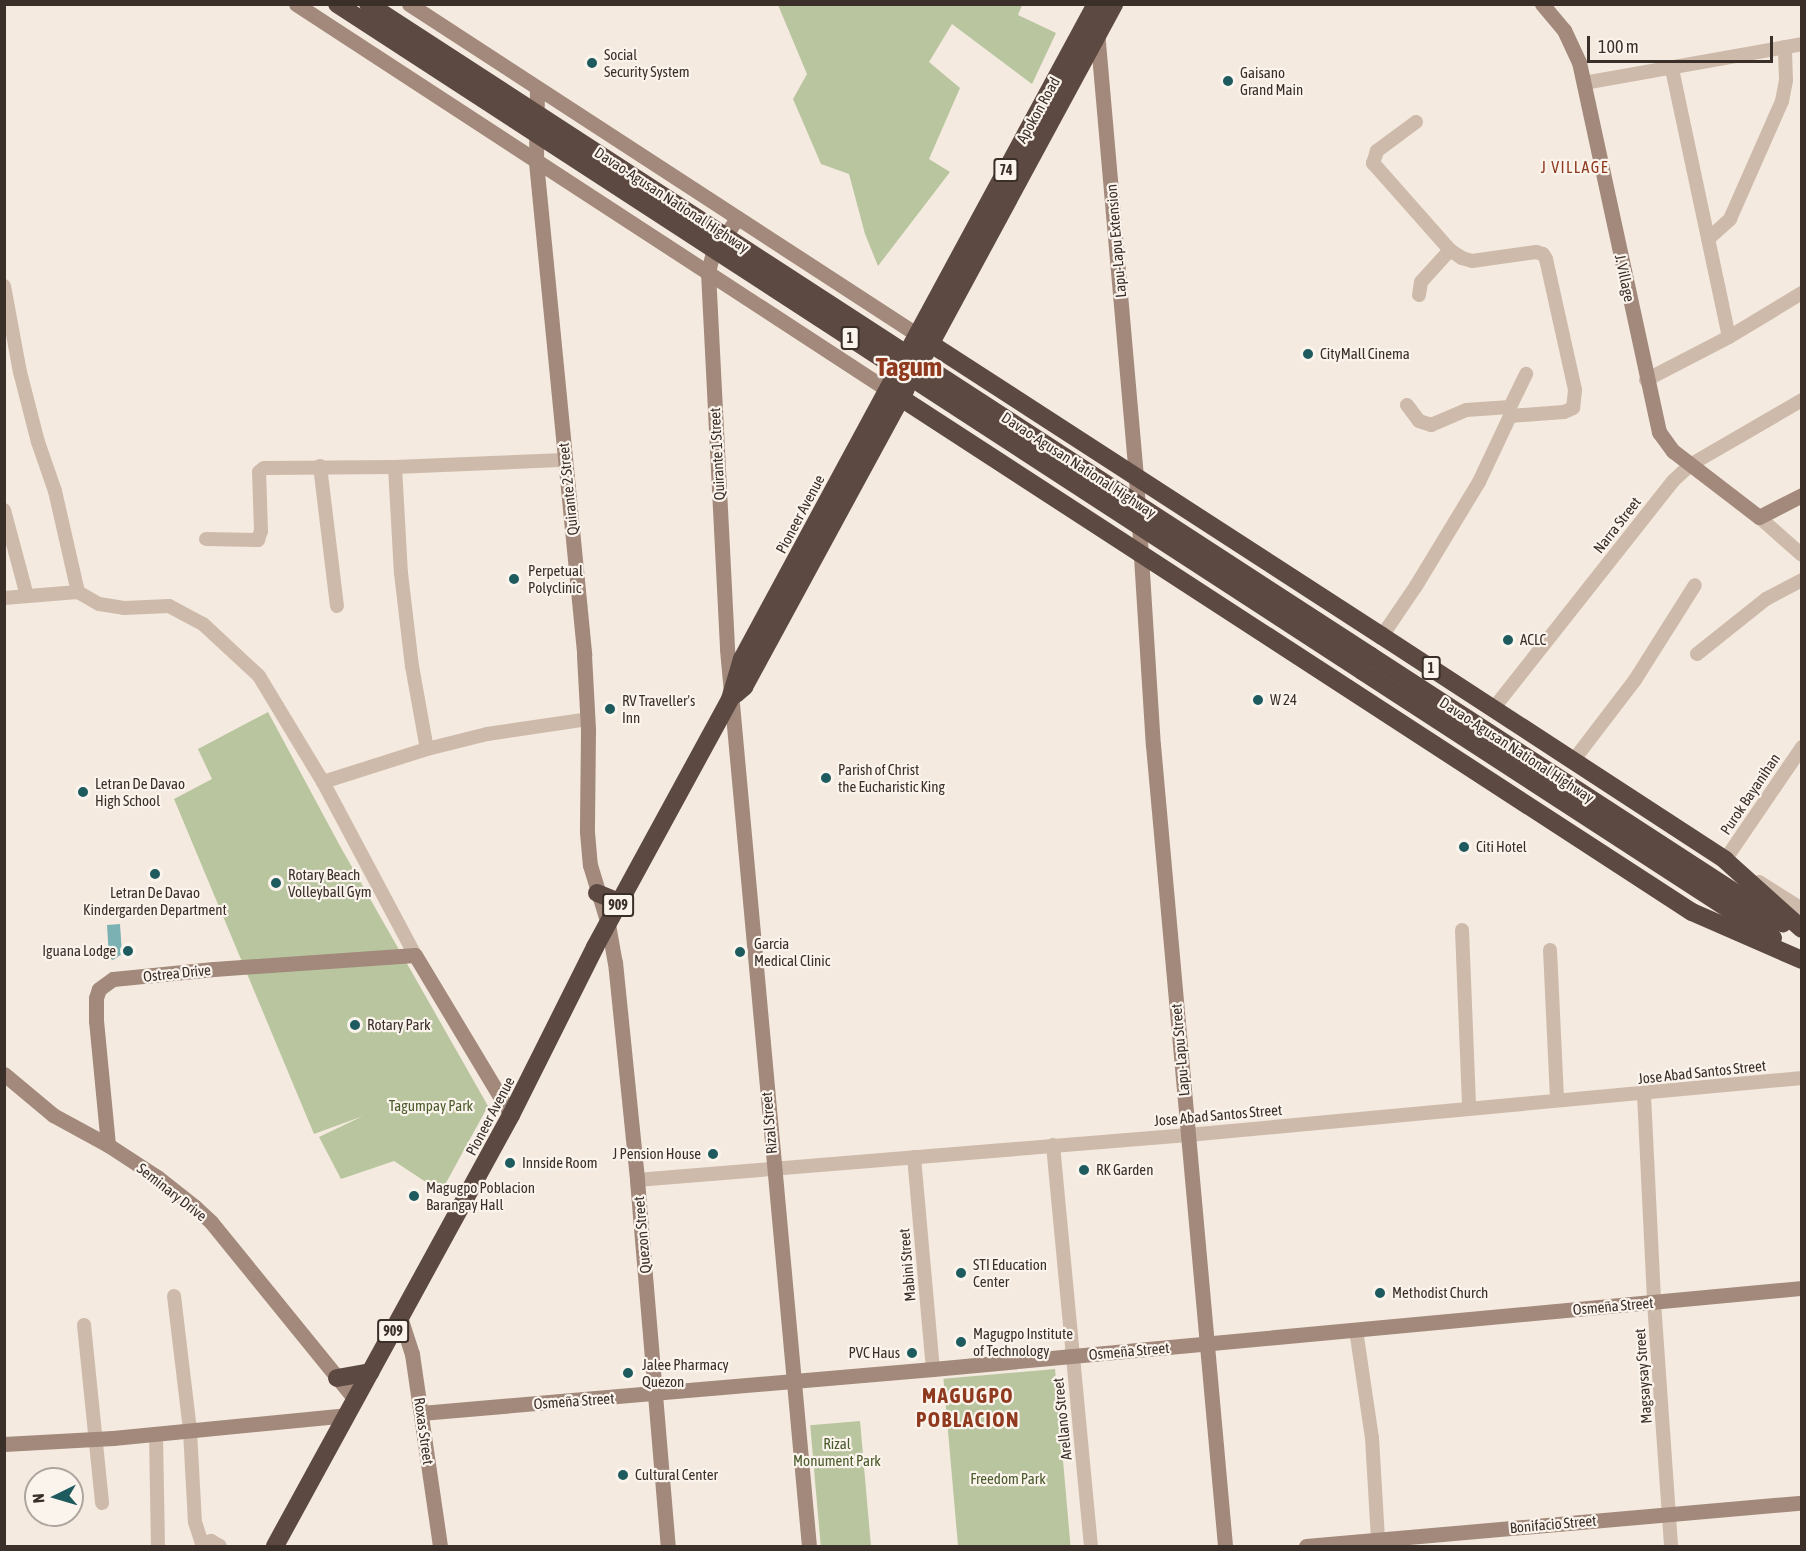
<!DOCTYPE html>
<html>
<head>
<meta charset="utf-8">
<style>
	body { margin:0 }
	#map { position:relative; width:1806px; height:1551px; overflow:hidden; background:#f4eadf; font-family:"Asap Condensed",sans-serif }
	div>[style] { position:absolute }
	[style*='--x'] { left:calc(var(--x)*1px); top:calc(var(--y)*1px); width:calc(var(--w)*1px); rotate:calc(var(--a)*1deg) }
	.green>* { inset:0; background:#b8c59e; transform-origin:0 0 }
	.water>* { inset:0; background:#7cb1b3 }
	.street>* { height:14px; margin:-7px; padding:0 7px; transform-origin:7px; border-radius:7px; background:#cebaaa }
	.secondary>* { height:15px; margin:-7.5px; padding:0 7.5px; transform-origin:7.5px; border-radius:7.5px; background:#a2897b }
	.highway>* { height:18px; margin:-9px; padding:0 9px; transform-origin:9px; border-radius:9px; background:#5c4941 }
	.highway-bridge>* { height:18px; margin:-9px; padding:0 9px; transform-origin:9px; border-radius:9px; background:#5c4941 }
	.dots>* { width:16px; height:16px; translate:-50% -50%; box-sizing:border-box; border:3px solid #fbf4ed; border-radius:50% }
	span { translate:-50% -50%; white-space:nowrap; text-align:center; line-height:1.15; -webkit-text-stroke:4.5px #fbf4ed; paint-order:stroke }
	.shield-label span { padding:2px 4px; background:#fbf4ed; border:2px solid; border-radius:4px; -webkit-text-stroke-width:0 }
	.shield-label { font-size:14px; color:#3b2f2a; font-weight:700 }
	.poi-label { font-size:15px; color:#3b2f2a }
	.left { translate:0 -50%; text-align:left }
	.right { translate:-100% -50%; text-align:right }
	.street-label { font-size:15px; color:#3b2f2a }
	.park-label { font-size:15px; color:#4a5b2c }
	.neighbourhood-label { font-size:16px; color:#8f391e; letter-spacing:1.5px }
	.district-label { font-size:21px; color:#8f391e; font-weight:700; letter-spacing:1.5px }
	.town-label { font-size:27px; color:#8f391e; font-weight:700 }
	.frame { position:absolute; inset:0; border:6px solid #3b2f2a; pointer-events:none }
	.north { position:absolute; left:24px; top:1467px; width:60px; height:60px; box-sizing:border-box; background:#fbf4ed; border:2px solid #aea59f; border-radius:50%; rotate:265deg; font-size:16px; font-weight:700; line-height:24px; text-align:center; color:#3b2f2a }
	.north::after { content:''; display:block; margin:auto; width:21px; height:27px; background:#1d5b5f; clip-path:polygon(50% 0,100% 100%,50% 72%,0 100%) }
	.scale { position:absolute; left:1587px; top:36px; width:186px; height:27px; box-sizing:border-box; border:3px solid #3b2f2a; border-top:0; padding-left:8px; font-size:18px; line-height:21px; white-space:nowrap; color:#3b2f2a; -webkit-text-stroke:4px #fbf4ed; paint-order:stroke }
</style>
</head>
<body>
<div id="map">
	<div class="green">
		<div style="clip-path:polygon(778px 5px,1022px 5px,1018px 15px,1056px 33px,1032px 84px,952px 24px,929px 62px,960px 88px,929px 159px,950px 172px,878px 266px,865px 234px,849px 174px,821px 164px,793px 99px,807px 74px)"></div>
		<div style="clip-path:polygon(268px 712px,340px 846px,488px 1106px,441px 1192px,394px 1161px,341px 1179px,319px 1137px,363px 1116px,314px 1134px,174px 799px,212px 779px,198px 749px)"></div>
		<div style="left:1055px;top:1369px;width:178px;height:112px;rotate:85deg"></div>
		<div style="left:860px;top:1421px;width:125px;height:50px;rotate:85deg"></div>
	</div>
	<div class="water">
		<div style="clip-path:polygon(120px 924px,122px 954px,113px 960px,109px 958px,107px 925px)"></div>
	</div>
	<div class="street">
		<div style="--x:1672;--y:69;--w:274;--a:78"></div>
		<div style="--x:1584;--y:83;--w:221;--a:-10.1"></div>
		<div style="--x:1416;--y:122;--w:49;--a:143.4"></div>
		<div style="--x:1377;--y:151;--w:13;--a:108"></div>
		<div style="--x:1373;--y:163;--w:116;--a:48.5"></div>
		<div style="--x:1450;--y:250;--w:14;--a:34"></div>
		<div style="--x:1462;--y:258;--w:10;--a:17"></div>
		<div style="--x:1472;--y:261;--w:65;--a:-8"></div>
		<div style="--x:1536;--y:252;--w:7;--a:16"></div>
		<div style="--x:1543;--y:254;--w:6;--a:59"></div>
		<div style="--x:1546;--y:259;--w:134;--a:77.5"></div>
		<div style="--x:1575;--y:390;--w:18;--a:96"></div>
		<div style="--x:1573;--y:408;--w:10;--a:156"></div>
		<div style="--x:1564;--y:412;--w:54;--a:175.8"></div>
		<div style="--x:1510;--y:416;--w:9;--a:-90"></div>
		<div style="--x:1510;--y:407;--w:37;--a:-64"></div>
		<div style="--x:1708;--y:239;--w:30;--a:-42"></div>
		<div style="--x:1730;--y:219;--w:129;--a:-66.2"></div>
		<div style="--x:1782;--y:101;--w:21;--a:-79"></div>
		<div style="--x:1786;--y:80;--w:33;--a:-92"></div>
		<div style="--x:4;--y:286;--w:87;--a:79.5"></div>
		<div style="--x:20;--y:372;--w:72;--a:75.6"></div>
		<div style="--x:38;--y:442;--w:52;--a:70.9"></div>
		<div style="--x:55;--y:491;--w:104;--a:77.2"></div>
		<div style="--x:78;--y:592;--w:24;--a:30"></div>
		<div style="--x:99;--y:604;--w:25;--a:9"></div>
		<div style="--x:124;--y:608;--w:45;--a:-2.5"></div>
		<div style="--x:169;--y:606;--w:38;--a:28"></div>
		<div style="--x:203;--y:624;--w:76;--a:42.9"></div>
		<div style="--x:259;--y:676;--w:124;--a:58.9"></div>
		<div style="--x:323;--y:782;--w:196;--a:62"></div>
		<div style="--x:1419;--y:295;--w:13;--a:-81"></div>
		<div style="--x:1421;--y:282;--w:43;--a:-47.8"></div>
		<div style="--x:1646;--y:380;--w:93;--a:-27.4"></div>
		<div style="--x:1729;--y:337;--w:85;--a:-31.1"></div>
		<div style="--x:1407;--y:405;--w:20;--a:53"></div>
		<div style="--x:1419;--y:421;--w:13;--a:18"></div>
		<div style="--x:1431;--y:425;--w:38;--a:-23"></div>
		<div style="--x:1466;--y:410;--w:44;--a:-3.9"></div>
		<div style="--x:320;--y:466;--w:141;--a:83.1"></div>
		<div style="--x:395;--y:467;--w:106;--a:86.8"></div>
		<div style="--x:401;--y:573;--w:94;--a:83.3"></div>
		<div style="--x:412;--y:666;--w:84;--a:79.8"></div>
		<div style="--x:4;--y:510;--w:89;--a:75"></div>
		<div style="--x:1759;--y:517;--w:57;--a:41.5"></div>
		<div style="--x:206;--y:539;--w:52;--a:1.1"></div>
		<div style="--x:258;--y:540;--w:9;--a:-72"></div>
		<div style="--x:261;--y:531;--w:59;--a:-91.9"></div>
		<div style="--x:259;--y:472;--w:6;--a:-39"></div>
		<div style="--x:264;--y:468;--w:131;--a:-0.4"></div>
		<div style="--x:395;--y:467;--w:170;--a:-2.4"></div>
		<div style="--x:4;--y:598;--w:74;--a:-4.6"></div>
		<div style="--x:1382;--y:636;--w:60;--a:-55.8"></div>
		<div style="--x:1416;--y:586;--w:122;--a:-58.8"></div>
		<div style="--x:1479;--y:482;--w:73;--a:-64.8"></div>
		<div style="--x:1697;--y:654;--w:88;--a:-38.6"></div>
		<div style="--x:1766;--y:599;--w:41;--a:-27.8"></div>
		<div style="--x:1493;--y:709;--w:290;--a:-51.7"></div>
		<div style="--x:1673;--y:481;--w:23;--a:-43"></div>
		<div style="--x:1690;--y:465;--w:129;--a:-30.1"></div>
		<div style="--x:1573;--y:761;--w:102;--a:-52.6"></div>
		<div style="--x:1635;--y:680;--w:112;--a:-57.7"></div>
		<div style="--x:323;--y:782;--w:109;--a:-17.6"></div>
		<div style="--x:427;--y:749;--w:62;--a:-14"></div>
		<div style="--x:487;--y:734;--w:102;--a:-8.4"></div>
		<div style="--x:1733;--y:865;--w:9;--a:-148"></div>
		<div style="--x:1725;--y:860;--w:137;--a:-55.7"></div>
		<div style="--x:1759;--y:882;--w:51;--a:32.1"></div>
		<div style="--x:1462;--y:930;--w:178;--a:87.7"></div>
		<div style="--x:1550;--y:950;--w:150;--a:87.3"></div>
		<div style="--x:1644;--y:1095;--w:207;--a:87.2"></div>
		<div style="--x:1654;--y:1302;--w:245;--a:86"></div>
		<div style="--x:1053;--y:1145;--w:403;--a:84.6"></div>
		<div style="--x:914;--y:1157;--w:213;--a:84.9"></div>
		<div style="--x:637;--y:1180;--w:553;--a:-4.67"></div>
		<div style="--x:1188;--y:1135;--w:617;--a:-5.3"></div>
		<div style="--x:174;--y:1296;--w:136;--a:83.2"></div>
		<div style="--x:190;--y:1431;--w:91;--a:86.9"></div>
		<div style="--x:195;--y:1522;--w:25;--a:72"></div>
		<div style="--x:84;--y:1325;--w:179;--a:84.2"></div>
		<div style="--x:1356;--y:1330;--w:109;--a:81.6"></div>
		<div style="--x:1372;--y:1438;--w:101;--a:86.6"></div>
		<div style="--x:156;--y:1434;--w:112;--a:89"></div>
		<div style="--x:203;--y:1544;--w:9;--a:-21"></div>
		<div style="--x:211;--y:1541;--w:10;--a:29"></div>
	</div>
	<div class="secondary">
		<div style="--x:296;--y:4;--w:718;--a:33.11"></div>
		<div style="--x:409;--y:4;--w:618;--a:33.05"></div>
		<div style="--x:1542;--y:4;--w:34;--a:50"></div>
		<div style="--x:1564;--y:30;--w:35;--a:65"></div>
		<div style="--x:1579;--y:62;--w:379;--a:77.8"></div>
		<div style="--x:1659;--y:432;--w:24;--a:54"></div>
		<div style="--x:1673;--y:451;--w:108;--a:37.5"></div>
		<div style="--x:1759;--y:517;--w:48;--a:-27.1"></div>
		<div style="--x:1097;--y:31;--w:448;--a:85"></div>
		<div style="--x:1136;--y:477;--w:269;--a:86.4"></div>
		<div style="--x:1153;--y:745;--w:804;--a:84.86"></div>
		<div style="--x:537;--y:88;--w:74;--a:90.8"></div>
		<div style="--x:536;--y:162;--w:495;--a:84.4"></div>
		<div style="--x:584;--y:655;--w:75;--a:86.9"></div>
		<div style="--x:588;--y:730;--w:102;--a:90.6"></div>
		<div style="--x:587;--y:832;--w:33;--a:85"></div>
		<div style="--x:590;--y:865;--w:62;--a:73"></div>
		<div style="--x:608;--y:924;--w:39;--a:80"></div>
		<div style="--x:615;--y:962;--w:219;--a:84.2"></div>
		<div style="--x:637;--y:1180;--w:367;--a:85.2"></div>
		<div style="--x:737;--y:218;--w:45;--a:123.3"></div>
		<div style="--x:712;--y:256;--w:16;--a:104"></div>
		<div style="--x:708;--y:272;--w:377;--a:87.1"></div>
		<div style="--x:727;--y:649;--w:901;--a:84.78"></div>
		<div style="--x:4;--y:1074;--w:64;--a:39.9"></div>
		<div style="--x:53;--y:1115;--w:63;--a:28.6"></div>
		<div style="--x:108;--y:1145;--w:59;--a:33.1"></div>
		<div style="--x:157;--y:1177;--w:48;--a:38.3"></div>
		<div style="--x:195;--y:1207;--w:22;--a:43"></div>
		<div style="--x:211;--y:1222;--w:228;--a:50.9"></div>
		<div style="--x:108;--y:1145;--w:125;--a:-95.5"></div>
		<div style="--x:96;--y:1021;--w:23;--a:-90"></div>
		<div style="--x:96;--y:998;--w:9;--a:-72"></div>
		<div style="--x:99;--y:989;--w:17;--a:-36"></div>
		<div style="--x:113;--y:979;--w:101;--a:-5.7"></div>
		<div style="--x:214;--y:969;--w:201;--a:-4"></div>
		<div style="--x:415;--y:955;--w:187;--a:59"></div>
		<div style="--x:400;--y:1317;--w:39;--a:72"></div>
		<div style="--x:412;--y:1354;--w:194;--a:81.7"></div>
		<div style="--x:421;--y:1413;--w:514;--a:-4.91"></div>
		<div style="--x:933;--y:1369;--w:873;--a:-5.33"></div>
		<div style="--x:4;--y:1444;--w:109;--a:-3.2"></div>
		<div style="--x:113;--y:1438;--w:234;--a:-5.6"></div>
		<div style="--x:1306;--y:1546;--w:498;--a:-5"></div>
	</div>
	<div class="highway">
		<div style="--x:909;--y:349;--w:23;--a:-13"></div>
		<div style="--x:931;--y:344;--w:537;--a:32.92"></div>
		<div style="--x:1382;--y:636;--w:410;--a:33.1"></div>
		<div style="--x:1725;--y:860;--w:103;--a:41.9"></div>
		<div style="--x:925;--y:354;--w:398;--a:-61.6"></div>
		<div style="--x:895;--y:375;--w:24;--a:75"></div>
		<div style="--x:901;--y:398;--w:943;--a:33.02"></div>
		<div style="--x:1692;--y:912;--w:120;--a:23.6"></div>
		<div style="--x:1371;--y:656;--w:491;--a:33"></div>
		<div style="--x:1362;--y:671;--w:490;--a:33"></div>
		<div style="--x:736;--y:694;--w:11;--a:-41"></div>
		<div style="--x:744;--y:687;--w:339;--a:-61.5"></div>
		<div style="--x:597;--y:893;--w:24;--a:22"></div>
		<div style="--x:337;--y:1378;--w:34;--a:-10"></div>
		<div style="--x:275;--y:1546;--w:491;--a:-61.3"></div>
		<div style="--x:511;--y:1115;--w:188;--a:-63.4"></div>
		<div style="--x:595;--y:947;--w:282;--a:-61.4"></div>
		<div style="--x:730;--y:699;--w:42;--a:-73.3"></div>
		<div style="--x:742;--y:659;--w:745;--a:-61.61"></div>
	</div>
	<div class="highway-bridge">
		<div style="--x:337;--y:4;--w:1223;--a:33.05"></div>
		<div style="--x:368;--y:4;--w:1196;--a:33.03"></div>
	</div>
	<div class="dots">
		<div style="left:592px;top:63px;background:#1d5b5f"></div>
		<div style="left:1228px;top:81px;background:#1d5b5f"></div>
		<div style="left:1308px;top:354px;background:#1d5b5f"></div>
		<div style="left:514px;top:579px;background:#1d5b5f"></div>
		<div style="left:1508px;top:640px;background:#1d5b5f"></div>
		<div style="left:1258px;top:700px;background:#1d5b5f"></div>
		<div style="left:610px;top:709px;background:#1d5b5f"></div>
		<div style="left:826px;top:778px;background:#1d5b5f"></div>
		<div style="left:83px;top:792px;background:#1d5b5f"></div>
		<div style="left:1464px;top:847px;background:#1d5b5f"></div>
		<div style="left:155px;top:874px;background:#1d5b5f"></div>
		<div style="left:276px;top:883px;background:#1d5b5f"></div>
		<div style="left:128px;top:951px;background:#1d5b5f"></div>
		<div style="left:740px;top:952px;background:#1d5b5f"></div>
		<div style="left:355px;top:1025px;background:#1d5b5f"></div>
		<div style="left:713px;top:1154px;background:#1d5b5f"></div>
		<div style="left:510px;top:1163px;background:#1d5b5f"></div>
		<div style="left:1084px;top:1170px;background:#1d5b5f"></div>
		<div style="left:414px;top:1196px;background:#1d5b5f"></div>
		<div style="left:961px;top:1273px;background:#1d5b5f"></div>
		<div style="left:1380px;top:1293px;background:#1d5b5f"></div>
		<div style="left:961px;top:1342px;background:#1d5b5f"></div>
		<div style="left:912px;top:1353px;background:#1d5b5f"></div>
		<div style="left:628px;top:1373px;background:#1d5b5f"></div>
		<div style="left:623px;top:1475px;background:#1d5b5f"></div>
	</div>
	<div class="shield-label">
		<span style="left:1006px;top:170px">74</span>
		<span style="left:850px;top:338px">1</span>
		<span style="left:1431px;top:668px">1</span>
		<span style="left:618px;top:905px">909</span>
		<span style="left:393px;top:1331px">909</span>
	</div>
	<div class="poi-label">
		<span class="left" style="left:604px;top:63px">Social<br>Security System</span>
		<span class="left" style="left:1240px;top:81px">Gaisano<br>Grand Main</span>
		<span class="left" style="left:1320px;top:354px">CityMall Cinema</span>
		<span class="left" style="left:528px;top:579px">Perpetual<br>Polyclinic</span>
		<span class="left" style="left:1520px;top:640px">ACLC</span>
		<span class="left" style="left:622px;top:709px">RV Traveller's<br>Inn</span>
		<span class="left" style="left:1270px;top:700px">W 24</span>
		<span class="left" style="left:838px;top:778px">Parish of Christ<br>the Eucharistic King</span>
		<span class="left" style="left:95px;top:792px">Letran De Davao<br>High School</span>
		<span class="left" style="left:1476px;top:847px">Citi Hotel</span>
		<span class="left" style="left:288px;top:883px">Rotary Beach<br>Volleyball Gym</span>
		<span style="left:155px;top:901px">Letran De Davao<br>Kindergarden Department</span>
		<span class="left" style="left:754px;top:952px">Garcia<br>Medical Clinic</span>
		<span class="right" style="left:116px;top:951px">Iguana Lodge</span>
		<span class="left" style="left:367px;top:1025px">Rotary Park</span>
		<span class="right" style="left:701px;top:1154px">J Pension House</span>
		<span class="left" style="left:522px;top:1163px">Innside Room</span>
		<span class="left" style="left:1096px;top:1170px">RK Garden</span>
		<span class="left" style="left:426px;top:1196px">Magugpo Poblacion<br>Barangay Hall</span>
		<span class="left" style="left:973px;top:1273px">STI Education<br>Center</span>
		<span class="left" style="left:1392px;top:1293px">Methodist Church</span>
		<span class="left" style="left:973px;top:1342px">Magugpo Institute<br>of Technology</span>
		<span class="right" style="left:900px;top:1353px">PVC Haus</span>
		<span class="left" style="left:642px;top:1373px">Jalee Pharmacy<br>Quezon</span>
		<span class="left" style="left:635px;top:1475px">Cultural Center</span>
	</div>
	<div class="street-label">
		<span style="left:1038px;top:110px;rotate:-61deg">Apokon Road</span>
		<span style="left:672px;top:200px;rotate:33deg">Davao-Agusan National Highway</span>
		<span style="left:1116px;top:241px;rotate:-95deg">Lapu-Lapu Extension</span>
		<span style="left:1625px;top:278px;rotate:78deg">J. Village</span>
		<span style="left:717px;top:454px;rotate:-93deg">Quirante 1 Street</span>
		<span style="left:1079px;top:465px;rotate:33deg">Davao-Agusan National Highway</span>
		<span style="left:568px;top:489px;rotate:-96deg">Quirante 2 Street</span>
		<span style="left:800px;top:514px;rotate:-62deg">Pioneer Avenue</span>
		<span style="left:1617px;top:525px;rotate:-52deg">Narra Street</span>
		<span style="left:1517px;top:750px;rotate:33deg">Davao-Agusan National Highway</span>
		<span style="left:1750px;top:794px;rotate:-56deg">Purok Bayanihan</span>
		<span style="left:177px;top:973px;rotate:-6deg">Ostrea Drive</span>
		<span style="left:1180px;top:1050px;rotate:-95deg">Lapu-Lapu Street</span>
		<span style="left:1702px;top:1072px;rotate:-6deg">Jose Abad Santos Street</span>
		<span style="left:1218px;top:1115px;rotate:-5deg">Jose Abad Santos Street</span>
		<span style="left:490px;top:1116px;rotate:-62deg">Pioneer Avenue</span>
		<span style="left:769px;top:1123px;rotate:-95deg">Rizal Street</span>
		<span style="left:172px;top:1192px;rotate:38deg">Seminary Drive</span>
		<span style="left:642px;top:1235px;rotate:-95deg">Quezon Street</span>
		<span style="left:907px;top:1265px;rotate:-95deg">Mabini Street</span>
		<span style="left:1613px;top:1306px;rotate:-5deg">Osmeña Street</span>
		<span style="left:1129px;top:1351px;rotate:-5deg">Osmeña Street</span>
		<span style="left:1643px;top:1376px;rotate:-94deg">Magsaysay Street</span>
		<span style="left:574px;top:1401px;rotate:-4deg">Osmeña Street</span>
		<span style="left:1062px;top:1419px;rotate:-96deg">Arellano Street</span>
		<span style="left:424px;top:1431px;rotate:82deg">Roxas Street</span>
		<span style="left:1553px;top:1524px;rotate:-5deg">Bonifacio Street</span>
	</div>
	<div class="park-label">
		<span style="left:431px;top:1106px">Tagumpay Park</span>
		<span style="left:837px;top:1452px">Rizal<br>Monument Park</span>
		<span style="left:1008px;top:1479px">Freedom Park</span>
	</div>
	<div class="neighbourhood-label">
		<span style="left:1575px;top:167px">J VILLAGE</span>
	</div>
	<div class="district-label">
		<span style="left:968px;top:1407px">MAGUGPO<br>POBLACION</span>
	</div>
	<div class="town-label">
		<span style="left:909px;top:367px">Tagum</span>
	</div>
	<div class="frame"></div>
	<div class="north">N</div>
	<div class="scale">100 m</div>
</div>
</body>
</html>
